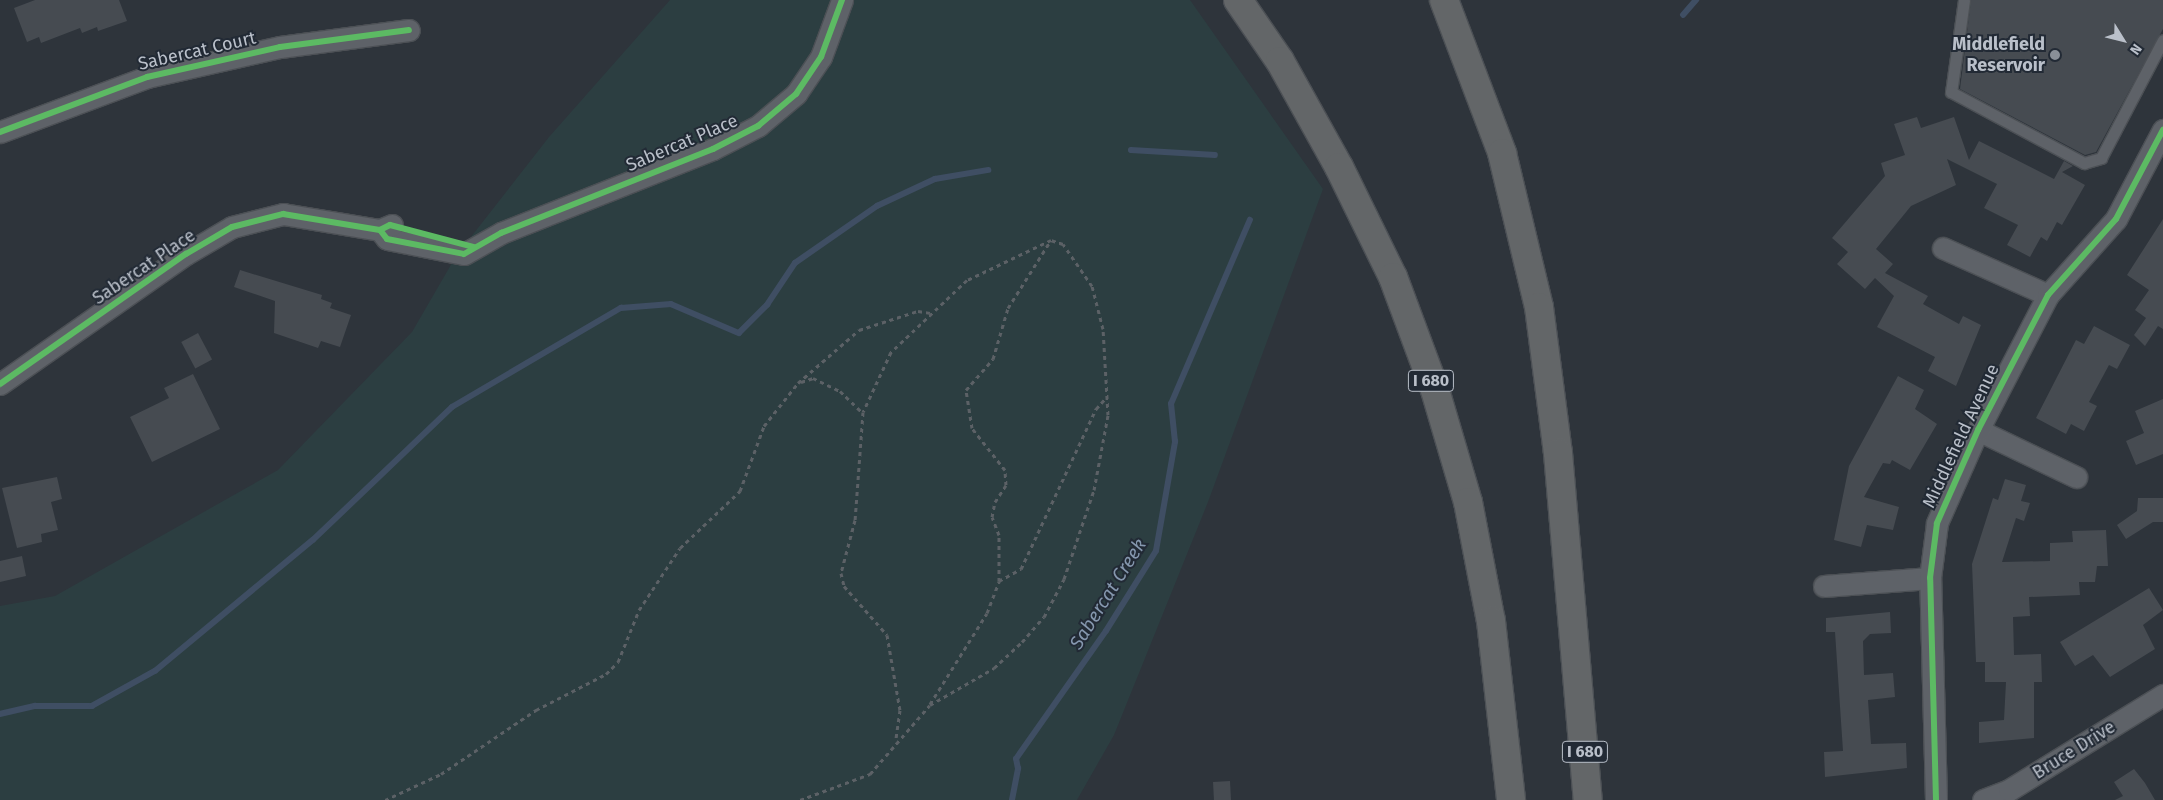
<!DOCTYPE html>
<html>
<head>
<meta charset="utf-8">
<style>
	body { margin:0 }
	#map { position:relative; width:2163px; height:800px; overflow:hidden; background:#2e343b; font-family:"Fira Sans",sans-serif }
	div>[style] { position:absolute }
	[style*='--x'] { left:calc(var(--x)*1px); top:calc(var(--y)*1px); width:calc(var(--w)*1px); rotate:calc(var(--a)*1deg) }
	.green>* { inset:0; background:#2c3e41 }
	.stream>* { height:5.5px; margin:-2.75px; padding:0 2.75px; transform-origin:2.75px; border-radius:2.75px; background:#3f4e63 }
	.building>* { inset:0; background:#464b51; transform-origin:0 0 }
	.path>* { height:3px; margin-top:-1.5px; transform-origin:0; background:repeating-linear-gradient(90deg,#5c6166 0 4px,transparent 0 8px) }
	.roads { filter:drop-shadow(1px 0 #4c5055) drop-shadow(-1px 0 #4c5055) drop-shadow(0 1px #4c5055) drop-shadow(0 -1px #4c5055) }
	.lane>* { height:11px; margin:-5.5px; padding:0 5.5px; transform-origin:5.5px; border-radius:5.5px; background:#5e6268 }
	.street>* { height:21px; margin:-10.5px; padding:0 10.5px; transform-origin:10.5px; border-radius:10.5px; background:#5e6268 }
	.highway>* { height:28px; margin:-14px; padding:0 14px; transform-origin:14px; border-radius:14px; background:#636668 }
	.cycleway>* { height:6px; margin:-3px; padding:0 3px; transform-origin:3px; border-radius:3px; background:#5cba63 }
	.dots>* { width:14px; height:14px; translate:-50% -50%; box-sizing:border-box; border:2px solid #222a35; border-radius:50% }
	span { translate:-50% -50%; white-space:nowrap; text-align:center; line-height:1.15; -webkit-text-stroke:4px #222a35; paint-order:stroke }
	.shield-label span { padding:1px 4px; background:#222a35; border:1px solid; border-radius:4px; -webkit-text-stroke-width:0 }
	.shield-label { font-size:16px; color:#bac0ca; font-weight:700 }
	.poi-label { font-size:18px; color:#bac0ca; font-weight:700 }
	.right { translate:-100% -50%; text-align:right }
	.street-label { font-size:18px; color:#bac0ca }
	.water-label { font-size:19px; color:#8597ae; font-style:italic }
	.north { position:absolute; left:2098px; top:15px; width:50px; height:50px; -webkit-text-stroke:4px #222a35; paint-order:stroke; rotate:126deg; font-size:14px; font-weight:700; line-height:20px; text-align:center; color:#bac0ca }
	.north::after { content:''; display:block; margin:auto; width:18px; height:22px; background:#bac0ca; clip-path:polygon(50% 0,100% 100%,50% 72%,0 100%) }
</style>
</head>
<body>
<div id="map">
	<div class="green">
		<div style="clip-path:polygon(670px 0,1190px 0,1323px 189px,1208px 502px,1114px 735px,1077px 800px,0 800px,0 606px,55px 596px,278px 470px,412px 332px,456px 256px,549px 137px)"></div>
	</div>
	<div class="stream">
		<div style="--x:1683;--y:15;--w:20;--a:-49"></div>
		<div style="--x:1131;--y:150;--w:84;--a:3.4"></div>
		<div style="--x:0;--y:714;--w:36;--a:-13"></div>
		<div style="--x:35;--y:706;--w:57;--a:0"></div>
		<div style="--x:92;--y:706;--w:72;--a:-29.1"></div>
		<div style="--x:155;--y:671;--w:205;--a:-39.7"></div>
		<div style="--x:313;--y:540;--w:192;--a:-43.7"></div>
		<div style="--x:452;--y:407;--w:196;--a:-30.4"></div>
		<div style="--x:621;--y:308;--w:50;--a:-4.6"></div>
		<div style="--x:671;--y:304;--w:74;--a:23.1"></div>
		<div style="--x:739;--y:333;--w:40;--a:-45"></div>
		<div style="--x:767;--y:305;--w:50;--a:-56.3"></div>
		<div style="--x:795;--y:263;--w:100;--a:-34.8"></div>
		<div style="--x:877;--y:206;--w:64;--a:-25"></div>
		<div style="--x:935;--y:179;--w:54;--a:-9.6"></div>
		<div style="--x:1012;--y:800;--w:32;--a:-79"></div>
		<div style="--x:1018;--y:769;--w:10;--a:-101"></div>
		<div style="--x:1016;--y:759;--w:156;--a:-54.9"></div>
		<div style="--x:1106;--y:631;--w:94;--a:-58"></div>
		<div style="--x:1156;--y:551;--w:111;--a:-80.1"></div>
		<div style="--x:1175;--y:442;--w:38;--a:-96"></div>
		<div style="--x:1171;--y:404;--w:200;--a:-66.8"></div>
	</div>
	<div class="building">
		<div style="clip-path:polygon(35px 0,119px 0,127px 21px,98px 31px,97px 27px,82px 33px,80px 28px,41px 43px,39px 37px,27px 42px,14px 8px)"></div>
		<div style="clip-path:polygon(1971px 0,2163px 0,2163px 29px,2096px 152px,2085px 155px,1960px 89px)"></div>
		<div style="clip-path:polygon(1917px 117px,1921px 128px,1954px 117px,1969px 160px,1979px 141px,2054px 179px,2064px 161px,2073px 166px,2062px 172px,2085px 185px,2062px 225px,2057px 222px,2047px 241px,2041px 237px,2030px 257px,2007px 245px,2018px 225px,1984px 208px,1997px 184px,1947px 159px,1956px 185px,1911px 206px,1876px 249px,1893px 264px,1885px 273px,1928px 296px,1923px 304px,1959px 324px,1963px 316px,1981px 325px,1956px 386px,1928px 371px,1935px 357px,1877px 327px,1894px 296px,1875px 278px,1865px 289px,1837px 264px,1848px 252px,1832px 238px,1885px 176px,1881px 163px,1905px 155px,1894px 124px)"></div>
		<div style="clip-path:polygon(2163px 219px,2163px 329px,2158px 326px,2145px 346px,2134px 335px,2146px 318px,2135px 310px,2149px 290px,2127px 275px)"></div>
		<div style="clip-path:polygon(240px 270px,322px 295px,321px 299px,332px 303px,330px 308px,351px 315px,340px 347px,321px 341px,318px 348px,274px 333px,275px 301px,234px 287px)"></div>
		<div style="clip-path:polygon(2094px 326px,2130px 345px,2117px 369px,2109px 365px,2089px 402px,2097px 406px,2084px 431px,2071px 424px,2066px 434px,2036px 418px,2076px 340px,2084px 344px)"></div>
		<div style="left:198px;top:333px;width:30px;height:19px;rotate:62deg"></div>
		<div style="clip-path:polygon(193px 374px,220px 429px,152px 462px,130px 417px,169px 398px,164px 388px)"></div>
		<div style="clip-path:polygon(1898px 376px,1924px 390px,1915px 409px,1937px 424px,1910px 470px,1892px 460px,1890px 464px,1883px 463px,1864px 497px,1899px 507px,1893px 530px,1867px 525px,1861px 547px,1834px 540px,1849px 466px)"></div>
		<div style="clip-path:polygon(2163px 399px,2163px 454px,2136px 465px,2126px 441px,2144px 433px,2135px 411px)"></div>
		<div style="clip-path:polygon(57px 477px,62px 499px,51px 502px,58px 530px,41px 534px,42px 542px,17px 548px,2px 488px)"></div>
		<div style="clip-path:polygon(2005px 479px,2026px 485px,2021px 501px,2030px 503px,2024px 521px,2016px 518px,2002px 562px,2050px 561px,2050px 543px,2073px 542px,2072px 531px,2106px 530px,2108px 566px,2097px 566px,2095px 582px,2079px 582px,2080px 595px,2029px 597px,2030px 616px,2013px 617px,2014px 655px,2041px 654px,2042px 682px,2034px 682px,2034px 738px,1979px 743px,1979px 722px,2004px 720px,2006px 682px,1985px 682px,1985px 662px,1976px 662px,1972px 564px,1993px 498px,1998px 500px)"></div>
		<div style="clip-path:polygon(2138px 498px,2163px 498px,2163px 522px,2153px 522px,2126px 539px,2117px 525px,2137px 511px)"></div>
		<div style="clip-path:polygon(22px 556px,26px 576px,0 582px,0 561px)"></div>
		<div style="clip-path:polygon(2149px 588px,2163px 610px,2143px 625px,2155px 649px,2110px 677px,2093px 655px,2075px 666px,2060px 642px)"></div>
		<div style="clip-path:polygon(1890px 612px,1891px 633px,1870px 634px,1863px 641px,1864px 675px,1893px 673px,1895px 697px,1868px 700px,1871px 744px,1906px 743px,1907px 768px,1825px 777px,1824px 752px,1843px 751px,1835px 632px,1826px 632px,1826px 618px)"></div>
		<div style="clip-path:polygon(2134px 769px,2145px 783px,2155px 800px,2115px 800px,2123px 796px,2114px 782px)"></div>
		<div style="left:1230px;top:781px;width:19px;height:17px;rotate:87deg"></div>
	</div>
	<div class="path">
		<div style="--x:801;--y:382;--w:13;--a:-18"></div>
		<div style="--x:813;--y:378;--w:30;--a:26"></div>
		<div style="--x:840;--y:391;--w:30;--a:44"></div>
		<div style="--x:999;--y:581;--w:46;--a:-90"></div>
		<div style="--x:999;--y:535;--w:19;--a:-111"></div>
		<div style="--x:992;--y:517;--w:15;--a:-79"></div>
		<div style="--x:995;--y:502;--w:20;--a:-57"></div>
		<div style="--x:1006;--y:485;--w:15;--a:-94"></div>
		<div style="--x:1005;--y:470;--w:53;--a:-128.2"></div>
		<div style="--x:972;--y:428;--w:38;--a:-99"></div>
		<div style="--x:966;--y:390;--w:41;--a:-48.9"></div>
		<div style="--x:993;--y:359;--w:53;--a:-73.6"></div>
		<div style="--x:1008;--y:308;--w:80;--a:-57.7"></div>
		<div style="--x:930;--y:704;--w:107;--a:-57.9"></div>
		<div style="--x:987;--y:613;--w:34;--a:-69"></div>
		<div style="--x:999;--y:581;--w:25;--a:-29"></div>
		<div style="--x:1021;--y:569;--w:177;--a:-64.9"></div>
		<div style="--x:1096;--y:409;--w:15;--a:-48"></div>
		<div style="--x:385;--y:800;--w:62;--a:-24.9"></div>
		<div style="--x:441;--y:774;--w:115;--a:-34"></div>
		<div style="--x:536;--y:710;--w:79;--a:-27.2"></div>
		<div style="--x:606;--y:674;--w:17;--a:-45"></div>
		<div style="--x:618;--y:662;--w:56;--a:-68"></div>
		<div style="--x:639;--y:610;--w:74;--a:-56.5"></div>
		<div style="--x:680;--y:548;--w:83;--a:-43.5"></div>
		<div style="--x:740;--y:491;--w:69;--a:-69.7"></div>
		<div style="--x:764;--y:426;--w:55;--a:-51.7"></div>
		<div style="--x:798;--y:383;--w:81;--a:-41"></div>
		<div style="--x:859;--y:330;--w:62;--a:-17.9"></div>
		<div style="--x:918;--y:311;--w:12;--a:9"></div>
		<div style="--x:800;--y:800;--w:75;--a:-20.4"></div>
		<div style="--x:870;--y:774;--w:91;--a:-49"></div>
		<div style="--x:930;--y:705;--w:74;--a:-30"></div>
		<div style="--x:994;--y:668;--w:38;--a:-43"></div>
		<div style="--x:1022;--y:642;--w:33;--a:-49"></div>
		<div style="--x:1044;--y:617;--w:43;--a:-62.2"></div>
		<div style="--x:1064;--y:579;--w:94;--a:-71.4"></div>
		<div style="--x:1094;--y:490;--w:76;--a:-79.4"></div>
		<div style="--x:1108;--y:415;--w:86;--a:-93.3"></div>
		<div style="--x:1103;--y:329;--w:44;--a:-104.3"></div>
		<div style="--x:1092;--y:286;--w:51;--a:-124.6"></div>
		<div style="--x:1063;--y:244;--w:13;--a:-162"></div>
		<div style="--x:1051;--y:240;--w:93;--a:154.5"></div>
		<div style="--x:967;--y:280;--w:105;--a:136.5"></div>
		<div style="--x:891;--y:352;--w:66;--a:115"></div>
		<div style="--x:863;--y:412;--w:108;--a:94.2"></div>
		<div style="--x:855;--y:520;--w:55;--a:104.8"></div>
		<div style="--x:841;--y:573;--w:13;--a:77"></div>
		<div style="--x:844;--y:586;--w:65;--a:48.7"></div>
		<div style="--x:887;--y:635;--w:76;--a:80.2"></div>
		<div style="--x:900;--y:710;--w:30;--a:98"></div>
	</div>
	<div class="roads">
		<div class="lane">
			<div style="--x:1964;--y:0;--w:93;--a:98"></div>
			<div style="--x:1951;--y:92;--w:151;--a:28.1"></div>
			<div style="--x:2084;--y:163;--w:18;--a:-16"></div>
			<div style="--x:2101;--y:158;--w:133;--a:-62.3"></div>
		</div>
		<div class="street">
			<div style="--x:0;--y:132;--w:157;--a:-20.5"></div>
			<div style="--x:147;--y:77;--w:136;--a:-12.7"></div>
			<div style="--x:280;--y:47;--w:130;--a:-7.5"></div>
			<div style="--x:380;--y:230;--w:11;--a:52"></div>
			<div style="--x:387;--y:239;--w:78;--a:11"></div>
			<div style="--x:464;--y:254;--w:43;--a:-29.6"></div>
			<div style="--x:501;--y:233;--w:228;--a:-21.6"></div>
			<div style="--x:713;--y:149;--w:51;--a:-27.1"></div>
			<div style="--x:758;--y:126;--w:50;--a:-40.1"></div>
			<div style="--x:796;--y:94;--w:45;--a:-56"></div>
			<div style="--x:821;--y:57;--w:61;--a:-69.8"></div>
			<div style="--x:1943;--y:248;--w:115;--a:24.1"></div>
			<div style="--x:0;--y:384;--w:227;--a:-35"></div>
			<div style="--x:186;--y:254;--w:53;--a:-30.4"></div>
			<div style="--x:232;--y:227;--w:53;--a:-14.3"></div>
			<div style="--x:283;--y:214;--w:98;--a:9.4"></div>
			<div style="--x:380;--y:230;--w:13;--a:-23"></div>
			<div style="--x:1978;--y:430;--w:109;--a:25.6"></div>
			<div style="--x:1824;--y:586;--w:106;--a:-4.3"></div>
			<div style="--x:1936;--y:800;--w:222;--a:-91.5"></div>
			<div style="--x:1930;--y:578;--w:55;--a:-82.7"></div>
			<div style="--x:1937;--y:523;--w:102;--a:-66.2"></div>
			<div style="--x:1978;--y:430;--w:152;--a:-62.6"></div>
			<div style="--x:2048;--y:295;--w:102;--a:-48.2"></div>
			<div style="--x:2116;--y:219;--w:101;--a:-62.2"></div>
			<div style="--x:1983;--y:800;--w:28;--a:-21"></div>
			<div style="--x:2009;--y:790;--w:181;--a:-31.7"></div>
		</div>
		<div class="highway">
			<div style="--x:1238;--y:0;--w:74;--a:55.5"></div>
			<div style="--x:1280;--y:61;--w:121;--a:60.9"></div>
			<div style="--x:1339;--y:167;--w:123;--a:63.9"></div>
			<div style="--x:1393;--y:277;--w:121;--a:69.6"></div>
			<div style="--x:1435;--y:390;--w:117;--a:73.6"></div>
			<div style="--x:1468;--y:502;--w:121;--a:79.1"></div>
			<div style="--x:1491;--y:621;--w:180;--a:83.6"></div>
			<div style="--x:1444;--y:0;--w:164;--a:69.2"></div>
			<div style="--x:1502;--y:153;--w:158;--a:76.5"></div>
			<div style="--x:1539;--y:307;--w:147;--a:82.6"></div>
			<div style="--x:1558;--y:453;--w:348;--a:85.1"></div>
		</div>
	</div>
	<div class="cycleway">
		<div style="--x:0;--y:132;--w:157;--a:-20.5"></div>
		<div style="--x:147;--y:77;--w:136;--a:-12.7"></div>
		<div style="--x:280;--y:47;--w:130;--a:-7.5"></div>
		<div style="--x:380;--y:230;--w:11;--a:52"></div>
		<div style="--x:387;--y:239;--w:78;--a:11"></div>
		<div style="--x:464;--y:254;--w:43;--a:-29.6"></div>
		<div style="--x:501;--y:233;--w:228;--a:-21.6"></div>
		<div style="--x:713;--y:149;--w:51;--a:-27.1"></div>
		<div style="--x:758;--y:126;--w:50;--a:-40.1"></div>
		<div style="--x:796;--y:94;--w:45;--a:-56"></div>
		<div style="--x:821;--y:57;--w:61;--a:-69.8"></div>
		<div style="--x:0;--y:384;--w:227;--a:-35"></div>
		<div style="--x:186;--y:254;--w:53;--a:-30.4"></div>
		<div style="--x:232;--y:227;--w:53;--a:-14.3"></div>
		<div style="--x:283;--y:214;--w:98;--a:9.4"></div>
		<div style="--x:380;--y:230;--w:11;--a:-27"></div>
		<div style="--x:390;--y:225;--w:87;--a:14.7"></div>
		<div style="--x:1936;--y:800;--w:222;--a:-91.5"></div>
		<div style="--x:1930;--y:578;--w:55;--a:-82.7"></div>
		<div style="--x:1937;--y:523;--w:102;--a:-66.2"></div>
		<div style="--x:1978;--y:430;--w:152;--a:-62.6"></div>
		<div style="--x:2048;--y:295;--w:102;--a:-48.2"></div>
		<div style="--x:2116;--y:219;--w:101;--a:-62.2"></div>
	</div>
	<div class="dots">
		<div style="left:2055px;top:55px;background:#898f98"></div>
	</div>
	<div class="shield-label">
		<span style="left:1431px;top:381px">I 680</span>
		<span style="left:1585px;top:752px">I 680</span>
	</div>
	<div class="poi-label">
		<span class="right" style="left:2045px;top:55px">Middlefield<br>Reservoir</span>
	</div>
	<div class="street-label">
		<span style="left:197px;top:51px;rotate:-13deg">Sabercat Court</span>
		<span style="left:682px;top:143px;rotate:-23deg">Sabercat Place</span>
		<span style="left:144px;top:267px;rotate:-34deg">Sabercat Place</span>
		<span style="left:1961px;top:436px;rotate:-65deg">Middlefield Avenue</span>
		<span style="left:2074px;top:750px;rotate:-32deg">Bruce Drive</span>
	</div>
	<div class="water-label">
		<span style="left:1108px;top:594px;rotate:-58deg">Sabercat Creek</span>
	</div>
	<div class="north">N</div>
</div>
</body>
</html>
